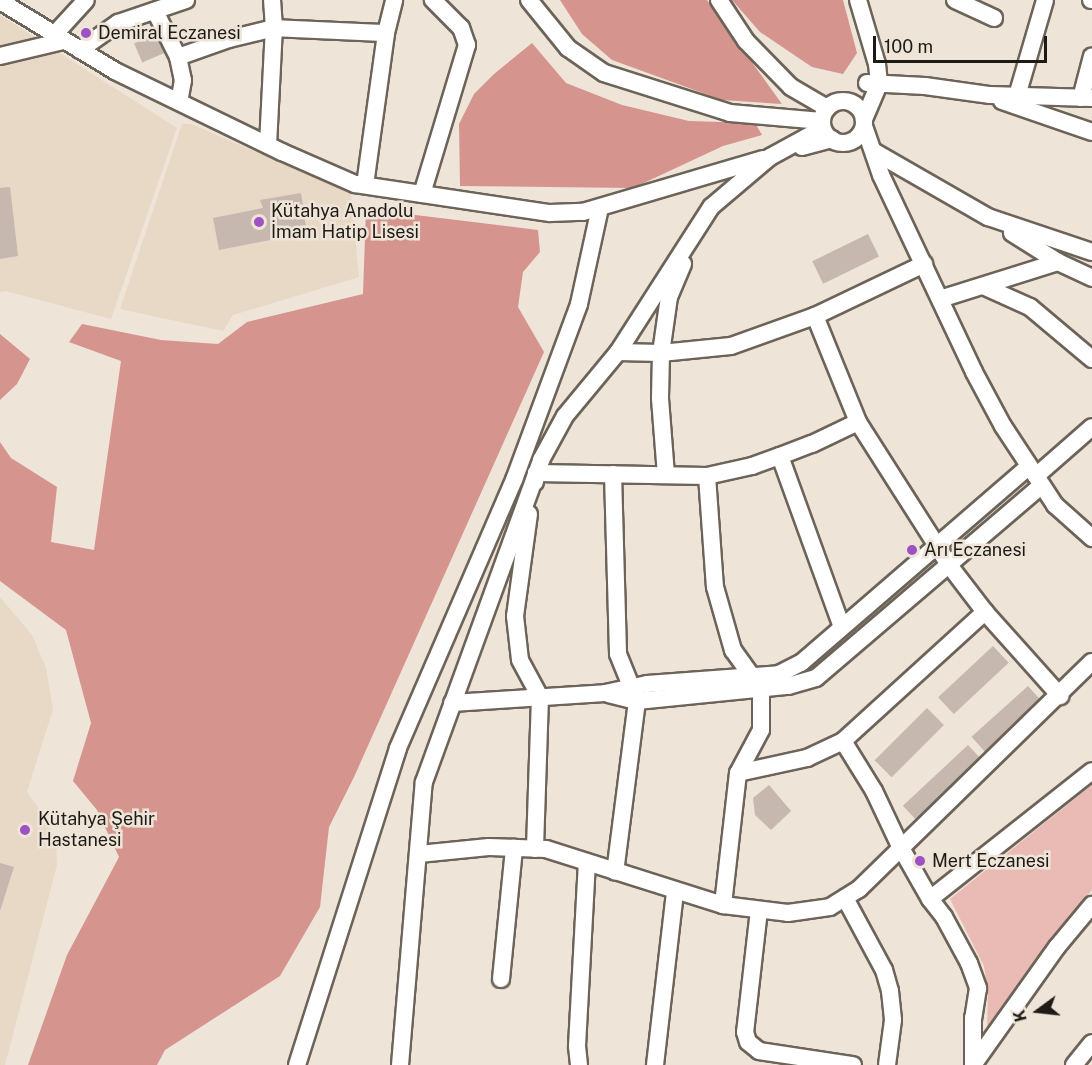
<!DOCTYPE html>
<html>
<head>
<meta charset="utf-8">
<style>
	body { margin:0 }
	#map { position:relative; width:1092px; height:1065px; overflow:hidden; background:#eee4d7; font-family:"Public Sans",sans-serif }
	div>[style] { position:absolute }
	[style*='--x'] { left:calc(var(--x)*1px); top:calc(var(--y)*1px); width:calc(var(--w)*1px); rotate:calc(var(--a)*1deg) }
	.built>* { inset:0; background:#e8d8c6 }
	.green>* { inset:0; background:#eabab5 }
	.forest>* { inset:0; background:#d5948e }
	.building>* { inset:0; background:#c6b7af; transform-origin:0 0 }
	.roads { filter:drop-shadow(2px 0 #6c6359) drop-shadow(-2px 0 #6c6359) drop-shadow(0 2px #6c6359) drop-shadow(0 -2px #6c6359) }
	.minor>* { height:16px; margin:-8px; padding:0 8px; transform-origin:8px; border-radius:8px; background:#fff }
	.minor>.ring { margin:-8px; padding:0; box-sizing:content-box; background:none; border:16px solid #fff; border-radius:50% }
	.dots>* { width:16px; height:16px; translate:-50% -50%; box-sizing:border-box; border:3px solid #eee4d7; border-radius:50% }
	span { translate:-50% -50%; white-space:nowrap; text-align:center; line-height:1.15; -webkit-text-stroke:5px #eee4d7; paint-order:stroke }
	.poi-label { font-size:18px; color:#1e1a16 }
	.left { translate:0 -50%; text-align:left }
	.north { position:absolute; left:1008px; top:981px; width:60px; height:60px; -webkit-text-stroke:4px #eee4d7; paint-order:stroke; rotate:255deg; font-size:16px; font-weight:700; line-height:24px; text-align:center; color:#1e1a16 }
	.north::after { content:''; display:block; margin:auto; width:21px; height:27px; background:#1e1a16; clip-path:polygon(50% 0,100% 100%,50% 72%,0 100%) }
	.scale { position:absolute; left:873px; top:36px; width:174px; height:27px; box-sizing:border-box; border:3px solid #1e1a16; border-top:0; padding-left:8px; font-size:18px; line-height:21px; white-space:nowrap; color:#1e1a16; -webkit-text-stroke:4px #eee4d7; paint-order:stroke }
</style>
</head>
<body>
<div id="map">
	<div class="built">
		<div style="clip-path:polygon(0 15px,177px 128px,111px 319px,6px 291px,0 292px)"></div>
		<div style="clip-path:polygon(182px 124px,191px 124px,351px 193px,359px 277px,233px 315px,223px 331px,120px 309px)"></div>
		<div style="clip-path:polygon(0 597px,32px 635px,46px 668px,53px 709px,27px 792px,45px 817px,56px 843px,57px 865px,5px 1065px,0 1065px)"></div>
	</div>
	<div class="green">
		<div style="clip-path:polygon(1092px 785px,1092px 890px,1051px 940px,987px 1031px,988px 991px,984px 966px,950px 899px)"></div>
	</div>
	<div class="forest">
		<div style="clip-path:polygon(560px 0,707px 0,782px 104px,722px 100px,612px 60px,582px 34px)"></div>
		<div style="clip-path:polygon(732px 0,843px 0,857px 53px,843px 74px,812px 67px,760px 32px)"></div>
		<div style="clip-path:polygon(532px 43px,566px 83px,622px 105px,689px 121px,755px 123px,762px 135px,723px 146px,633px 188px,460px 186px,459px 124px,474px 94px,494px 74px)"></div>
		<div style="clip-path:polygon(366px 209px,538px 230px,540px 252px,523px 272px,518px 307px,544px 352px,354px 777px,329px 827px,320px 907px,280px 976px,165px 1050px,157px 1065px,28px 1065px,67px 955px,119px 857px,97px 810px,73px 781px,91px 723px,66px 630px,0 581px,0 442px,11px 458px,57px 487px,51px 542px,94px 550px,121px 361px,69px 342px,82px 324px,161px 340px,218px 344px,247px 322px,363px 294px)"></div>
		<div style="clip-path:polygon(0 334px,30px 359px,17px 384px,0 400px)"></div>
	</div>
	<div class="building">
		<div style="left:158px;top:33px;width:21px;height:26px;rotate:67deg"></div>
		<div style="clip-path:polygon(10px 187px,18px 256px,0 259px,0 188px)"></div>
		<div style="clip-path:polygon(301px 193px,306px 227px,274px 234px,275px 239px,219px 250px,213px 218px,263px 208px,260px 200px)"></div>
		<div style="left:868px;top:234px;width:25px;height:62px;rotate:64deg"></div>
		<div style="left:993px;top:646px;width:23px;height:75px;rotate:47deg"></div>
		<div style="left:1028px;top:686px;width:24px;height:76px;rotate:48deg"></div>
		<div style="left:927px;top:708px;width:24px;height:74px;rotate:45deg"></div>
		<div style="left:968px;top:745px;width:23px;height:89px;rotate:47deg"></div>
		<div style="clip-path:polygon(769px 785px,791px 811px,771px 830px,755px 815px,753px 798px)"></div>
		<div style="clip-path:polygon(0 863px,14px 867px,0 911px)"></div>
	</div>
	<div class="roads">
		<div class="minor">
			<div style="--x:529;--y:0;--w:62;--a:50.9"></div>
			<div style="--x:568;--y:48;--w:44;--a:34.8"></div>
			<div style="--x:604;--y:73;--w:132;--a:17.6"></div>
			<div style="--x:730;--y:113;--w:92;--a:5"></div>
			<div style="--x:719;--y:0;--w:49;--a:56.6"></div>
			<div style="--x:746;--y:41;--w:64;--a:45.6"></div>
			<div style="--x:791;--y:87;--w:42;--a:30.3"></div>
			<div style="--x:858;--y:0;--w:67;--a:73.5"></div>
			<div style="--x:877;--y:64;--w:20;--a:84"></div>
			<div style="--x:879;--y:84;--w:39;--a:113"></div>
			<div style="--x:955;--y:0;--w:43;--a:24.8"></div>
			<div style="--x:1091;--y:0;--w:1;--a:0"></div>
			<div style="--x:0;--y:1;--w:135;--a:31.3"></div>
			<div style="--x:115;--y:71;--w:186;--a:25.9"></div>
			<div style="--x:282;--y:152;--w:80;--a:23.7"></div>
			<div style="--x:355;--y:184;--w:197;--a:8.5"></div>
			<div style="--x:550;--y:213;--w:33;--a:-2"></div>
			<div style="--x:583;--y:212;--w:188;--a:-16.4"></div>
			<div style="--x:155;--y:11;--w:51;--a:63.4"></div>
			<div style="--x:178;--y:57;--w:24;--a:78"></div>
			<div style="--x:183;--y:80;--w:22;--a:100"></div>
			<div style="--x:54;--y:35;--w:47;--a:-47.6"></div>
			<div style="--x:80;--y:50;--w:47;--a:-35.4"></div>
			<div style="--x:118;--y:23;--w:72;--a:-18.7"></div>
			<div style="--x:0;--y:56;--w:65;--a:-13.4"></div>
			<div style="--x:178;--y:57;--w:54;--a:-19.4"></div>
			<div style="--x:229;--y:39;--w:46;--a:-13.7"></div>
			<div style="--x:274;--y:28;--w:112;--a:2.6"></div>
			<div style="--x:867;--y:83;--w:58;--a:3"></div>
			<div style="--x:925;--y:86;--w:66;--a:7.9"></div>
			<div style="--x:990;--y:95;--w:102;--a:1.7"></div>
			<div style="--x:1017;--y:96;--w:100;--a:-73.7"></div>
			<div style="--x:1081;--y:98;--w:43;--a:-75.3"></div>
			<div style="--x:1002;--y:101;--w:95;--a:19"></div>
			<div class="ring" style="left:822px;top:101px;width:26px;height:26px"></div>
			<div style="--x:864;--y:126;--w:52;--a:70.9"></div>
			<div style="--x:881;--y:175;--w:218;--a:64.7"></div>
			<div style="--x:974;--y:372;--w:61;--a:61.8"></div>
			<div style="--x:1003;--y:426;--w:95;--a:56.6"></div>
			<div style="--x:1055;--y:505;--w:50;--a:41.7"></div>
			<div style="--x:268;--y:145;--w:117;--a:-87.1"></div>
			<div style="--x:274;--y:28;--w:28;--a:-94"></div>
			<div style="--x:802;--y:147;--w:31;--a:-15"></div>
			<div style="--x:873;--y:151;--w:133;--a:29.9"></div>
			<div style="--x:988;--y:217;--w:110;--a:18.6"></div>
			<div style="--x:365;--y:185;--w:153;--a:-82.1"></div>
			<div style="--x:386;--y:33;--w:34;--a:-76"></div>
			<div style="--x:422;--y:194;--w:156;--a:-73.2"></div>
			<div style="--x:467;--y:45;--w:18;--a:-109"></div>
			<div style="--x:461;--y:28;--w:40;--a:-135"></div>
			<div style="--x:1012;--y:233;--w:54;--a:32.2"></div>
			<div style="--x:1058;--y:262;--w:38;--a:25"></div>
			<div style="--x:983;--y:286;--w:51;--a:24.1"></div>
			<div style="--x:1030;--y:307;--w:81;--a:40"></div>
			<div style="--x:940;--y:299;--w:124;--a:-17.4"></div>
			<div style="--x:815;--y:316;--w:114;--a:67.9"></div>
			<div style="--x:858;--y:422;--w:169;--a:57.5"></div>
			<div style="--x:949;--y:565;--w:59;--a:52.5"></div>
			<div style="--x:985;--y:612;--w:113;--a:48.2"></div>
			<div style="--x:618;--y:352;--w:43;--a:1.3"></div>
			<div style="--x:661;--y:353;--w:70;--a:-5.7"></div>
			<div style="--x:731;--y:346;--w:89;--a:-19.7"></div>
			<div style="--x:815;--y:316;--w:121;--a:-25.5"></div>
			<div style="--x:780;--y:456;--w:182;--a:70.1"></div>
			<div style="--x:613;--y:474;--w:180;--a:88.4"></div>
			<div style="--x:618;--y:654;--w:51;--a:68"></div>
			<div style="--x:637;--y:701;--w:172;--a:97.3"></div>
			<div style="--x:666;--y:475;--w:77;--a:-94.5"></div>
			<div style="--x:660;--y:398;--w:45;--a:-88.7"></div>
			<div style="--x:661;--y:353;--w:57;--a:-81.9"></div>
			<div style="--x:669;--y:297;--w:36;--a:-67"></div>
			<div style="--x:707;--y:476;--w:111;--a:85.9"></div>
			<div style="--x:715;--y:587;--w:66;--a:74.1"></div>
			<div style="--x:733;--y:650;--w:48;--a:54.3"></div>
			<div style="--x:761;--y:689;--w:41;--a:90"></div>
			<div style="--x:761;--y:730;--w:49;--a:118.1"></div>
			<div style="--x:738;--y:773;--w:133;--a:96.5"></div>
			<div style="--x:1036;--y:476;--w:74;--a:-41.2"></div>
			<div style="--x:535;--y:482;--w:9;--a:-84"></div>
			<div style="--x:536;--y:473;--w:171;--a:1"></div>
			<div style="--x:707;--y:476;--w:46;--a:-12.5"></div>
			<div style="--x:752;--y:466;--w:30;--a:-20"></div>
			<div style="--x:780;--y:456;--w:34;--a:-21"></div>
			<div style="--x:812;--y:444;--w:51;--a:-25.6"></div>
			<div style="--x:529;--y:514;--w:103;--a:97.8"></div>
			<div style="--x:515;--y:616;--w:44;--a:83.5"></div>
			<div style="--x:520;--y:660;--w:42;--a:61.6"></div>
			<div style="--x:540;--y:697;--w:152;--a:91.9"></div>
			<div style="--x:608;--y:694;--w:30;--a:14"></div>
			<div style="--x:637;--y:701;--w:152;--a:-5.7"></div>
			<div style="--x:788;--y:686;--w:29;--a:-16"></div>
			<div style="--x:816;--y:678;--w:297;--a:-40.5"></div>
			<div style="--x:452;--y:703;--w:153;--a:-3.7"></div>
			<div style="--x:605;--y:693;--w:43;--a:-12.1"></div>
			<div style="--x:647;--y:684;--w:132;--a:-4.3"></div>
			<div style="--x:779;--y:674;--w:25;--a:-27"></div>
			<div style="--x:801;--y:663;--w:301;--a:-40.8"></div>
			<div style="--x:843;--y:741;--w:59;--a:58.2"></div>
			<div style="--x:874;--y:791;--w:63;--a:64.7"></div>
			<div style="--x:901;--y:848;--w:59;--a:60.4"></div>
			<div style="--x:930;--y:899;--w:23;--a:52"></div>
			<div style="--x:944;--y:917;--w:52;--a:61.5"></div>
			<div style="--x:969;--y:963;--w:27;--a:70"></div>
			<div style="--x:978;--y:988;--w:30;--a:99"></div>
			<div style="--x:973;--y:1018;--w:47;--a:90"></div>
			<div style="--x:738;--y:773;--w:71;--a:-12.3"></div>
			<div style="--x:807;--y:758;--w:40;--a:-25"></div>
			<div style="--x:843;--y:741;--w:192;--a:-42.3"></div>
			<div style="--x:419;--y:854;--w:70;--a:-5.7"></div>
			<div style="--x:489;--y:847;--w:57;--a:2"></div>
			<div style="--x:546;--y:849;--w:186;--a:17.6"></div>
			<div style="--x:723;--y:905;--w:65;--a:7"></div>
			<div style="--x:788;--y:913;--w:42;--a:-8.1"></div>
			<div style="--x:830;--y:907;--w:34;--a:-32"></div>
			<div style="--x:859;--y:889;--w:325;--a:-44.3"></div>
			<div style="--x:845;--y:898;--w:82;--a:61.6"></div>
			<div style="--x:884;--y:970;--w:22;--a:74"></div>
			<div style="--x:890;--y:991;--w:29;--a:84"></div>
			<div style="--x:893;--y:1020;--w:45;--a:97.6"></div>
			<div style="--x:930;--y:899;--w:206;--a:-38.3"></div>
			<div style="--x:759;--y:910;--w:123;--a:96.5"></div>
			<div style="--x:745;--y:1032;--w:10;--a:73"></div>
			<div style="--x:748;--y:1042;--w:14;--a:39"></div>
			<div style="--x:759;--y:1051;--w:95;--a:8.5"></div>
			<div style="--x:501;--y:979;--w:132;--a:-84.3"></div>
			<div style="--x:297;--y:1065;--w:333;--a:-72.3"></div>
			<div style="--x:398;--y:748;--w:292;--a:-66.6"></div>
			<div style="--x:514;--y:480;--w:188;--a:-69.7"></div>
			<div style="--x:579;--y:304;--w:98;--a:-77.7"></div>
			<div style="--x:400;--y:1065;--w:284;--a:-85.2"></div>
			<div style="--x:424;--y:782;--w:343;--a:-70"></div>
			<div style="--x:541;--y:460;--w:50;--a:-61.4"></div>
			<div style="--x:565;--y:416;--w:83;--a:-50.4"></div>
			<div style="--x:618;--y:352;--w:172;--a:-57.3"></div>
			<div style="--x:711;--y:207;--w:77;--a:-40.3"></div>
			<div style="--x:770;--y:157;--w:60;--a:-28.7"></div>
			<div style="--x:579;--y:1065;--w:19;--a:-96"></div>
			<div style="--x:577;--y:1046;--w:183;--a:-86.9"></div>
			<div style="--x:655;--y:1065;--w:175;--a:-83.4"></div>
			<div style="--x:973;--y:1065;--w:145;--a:-54.6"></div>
			<div style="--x:1057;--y:947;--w:55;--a:-50.2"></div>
			<div style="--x:1074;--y:1065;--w:28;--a:-51"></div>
		</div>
	</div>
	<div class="dots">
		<div style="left:86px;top:33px;background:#9e51c2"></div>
		<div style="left:259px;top:222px;background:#9e51c2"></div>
		<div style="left:912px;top:550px;background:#9e51c2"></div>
		<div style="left:25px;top:830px;background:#9e51c2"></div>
		<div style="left:920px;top:861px;background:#9e51c2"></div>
	</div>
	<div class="poi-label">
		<span class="left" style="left:98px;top:33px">Demiral Eczanesi</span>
		<span class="left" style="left:271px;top:222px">Kütahya Anadolu<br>İmam Hatip Lisesi</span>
		<span class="left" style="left:924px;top:550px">Arı Eczanesi</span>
		<span class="left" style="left:38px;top:830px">Kütahya Şehir<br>Hastanesi</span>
		<span class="left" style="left:932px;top:861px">Mert Eczanesi</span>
	</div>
	<div class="north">K</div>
	<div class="scale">100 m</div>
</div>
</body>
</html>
